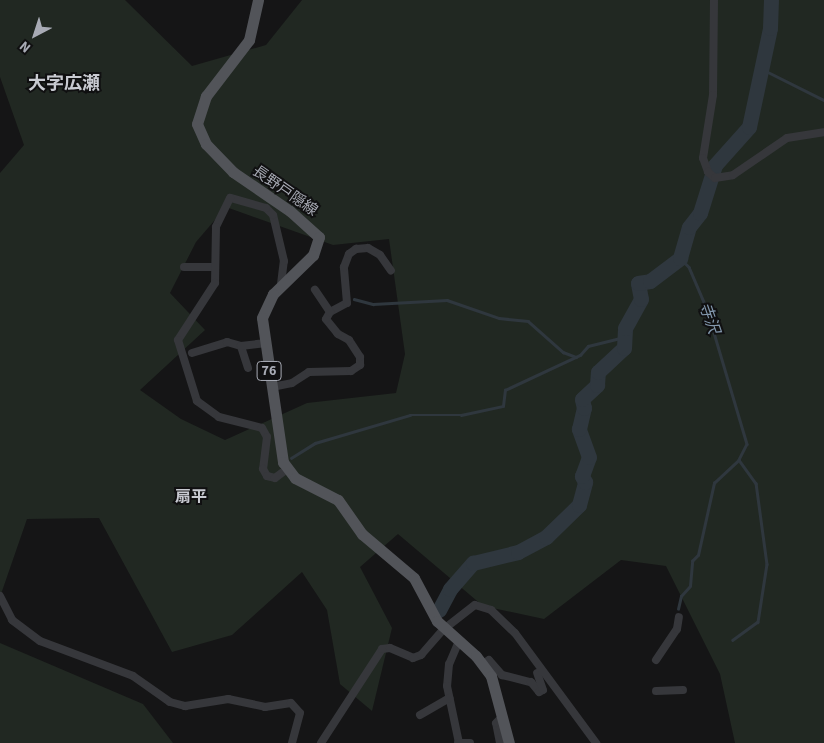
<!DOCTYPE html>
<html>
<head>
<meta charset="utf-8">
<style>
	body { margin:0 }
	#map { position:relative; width:824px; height:743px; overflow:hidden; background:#151516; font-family:"Source Sans 3","Noto Sans JP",sans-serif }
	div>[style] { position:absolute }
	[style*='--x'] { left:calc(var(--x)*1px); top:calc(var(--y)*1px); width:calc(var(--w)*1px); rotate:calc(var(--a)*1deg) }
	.green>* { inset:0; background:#212822 }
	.stream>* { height:2.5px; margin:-1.25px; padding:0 1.25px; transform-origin:1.25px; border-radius:1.25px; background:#2f373e }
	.river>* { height:15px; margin:-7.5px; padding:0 7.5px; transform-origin:7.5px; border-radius:7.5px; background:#2f373e }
	.street>* { height:8px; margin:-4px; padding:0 4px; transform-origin:4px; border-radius:4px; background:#36373b }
	.primary>* { height:11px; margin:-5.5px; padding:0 5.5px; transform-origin:5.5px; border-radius:5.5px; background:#525459 }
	span { translate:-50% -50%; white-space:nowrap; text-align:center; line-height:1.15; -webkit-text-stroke:4px #101011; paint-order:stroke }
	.shield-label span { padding:1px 4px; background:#101011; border:1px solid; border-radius:4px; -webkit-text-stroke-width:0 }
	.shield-label { font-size:14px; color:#a8abb5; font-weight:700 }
	.street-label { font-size:15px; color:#a8abb5 }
	.water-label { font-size:16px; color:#8297ac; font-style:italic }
	.neighbourhood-label { font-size:16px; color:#c8cad1; font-weight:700 }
	.quarter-label { font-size:18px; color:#c8cad1; font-weight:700 }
	.north { position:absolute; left:10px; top:10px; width:50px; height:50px; -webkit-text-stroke:4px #101011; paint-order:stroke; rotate:220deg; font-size:14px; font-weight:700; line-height:20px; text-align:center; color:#a8abb5 }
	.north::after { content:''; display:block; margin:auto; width:18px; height:22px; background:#a8abb5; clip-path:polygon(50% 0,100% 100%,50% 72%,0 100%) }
</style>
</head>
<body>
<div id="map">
	<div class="green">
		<div style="clip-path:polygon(evenodd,0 0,125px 0,192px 66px,266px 45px,302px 0,824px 0,824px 743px,735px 743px,720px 674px,666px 566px,621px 560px,544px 619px,483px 606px,398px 534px,360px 567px,392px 628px,372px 711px,340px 684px,327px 610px,302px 572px,232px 635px,172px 652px,99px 518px,27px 519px,0 597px,0 173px,24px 145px,0 77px,0 0,226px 207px,333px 245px,389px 239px,405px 354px,396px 393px,307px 403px,225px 440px,181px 419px,140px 390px,205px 330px,170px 293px,196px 242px,226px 207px)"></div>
		<div style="clip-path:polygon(0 643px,143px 704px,173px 743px,0 743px)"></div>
	</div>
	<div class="stream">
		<div style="--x:762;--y:69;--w:69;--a:26.6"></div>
		<div style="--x:680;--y:258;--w:13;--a:45"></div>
		<div style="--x:689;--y:267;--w:46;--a:66.8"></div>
		<div style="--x:707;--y:309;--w:141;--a:73.5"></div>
		<div style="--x:747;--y:444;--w:18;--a:117"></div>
		<div style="--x:739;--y:460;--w:29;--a:54"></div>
		<div style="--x:756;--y:483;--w:82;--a:82.3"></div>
		<div style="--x:767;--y:564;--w:59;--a:98.8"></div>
		<div style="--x:758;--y:622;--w:31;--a:144"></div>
		<div style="--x:354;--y:299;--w:20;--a:15"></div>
		<div style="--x:373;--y:304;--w:74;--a:-3.1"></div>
		<div style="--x:447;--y:300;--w:55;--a:19.1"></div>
		<div style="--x:499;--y:318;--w:29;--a:6"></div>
		<div style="--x:528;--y:321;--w:47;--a:41.5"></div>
		<div style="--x:563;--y:352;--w:14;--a:21"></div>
		<div style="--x:291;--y:458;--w:28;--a:-32"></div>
		<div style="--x:315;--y:443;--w:99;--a:-16.4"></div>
		<div style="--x:410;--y:415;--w:51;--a:0"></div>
		<div style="--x:461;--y:415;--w:43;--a:-12.1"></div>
		<div style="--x:503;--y:406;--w:16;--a:-83"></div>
		<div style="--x:505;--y:390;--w:83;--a:-25"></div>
		<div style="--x:580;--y:355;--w:12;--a:-48"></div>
		<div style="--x:588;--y:346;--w:37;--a:-14"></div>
		<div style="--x:678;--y:609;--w:13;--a:-77"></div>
		<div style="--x:681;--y:596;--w:13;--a:-48"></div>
		<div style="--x:690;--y:586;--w:25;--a:-85"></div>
		<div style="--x:692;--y:561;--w:8;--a:-45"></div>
		<div style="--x:698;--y:555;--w:74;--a:-77.5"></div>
		<div style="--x:714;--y:483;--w:34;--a:-43"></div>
	</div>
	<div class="river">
		<div style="--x:439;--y:610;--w:24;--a:-62"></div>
		<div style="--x:450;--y:589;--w:35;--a:-49"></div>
		<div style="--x:473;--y:563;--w:46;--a:-13.7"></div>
		<div style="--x:518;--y:552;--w:32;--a:-28"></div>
		<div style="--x:546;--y:537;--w:46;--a:-44.1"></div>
		<div style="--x:579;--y:505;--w:24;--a:-75"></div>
		<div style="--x:585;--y:482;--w:7;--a:-117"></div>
		<div style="--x:582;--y:476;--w:20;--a:-70"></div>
		<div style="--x:589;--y:457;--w:30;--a:-110"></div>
		<div style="--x:579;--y:429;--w:22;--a:-77"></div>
		<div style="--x:584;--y:408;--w:9;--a:-103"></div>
		<div style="--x:582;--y:399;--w:21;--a:-43"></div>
		<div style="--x:597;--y:385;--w:13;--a:-86"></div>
		<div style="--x:598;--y:372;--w:35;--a:-43"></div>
		<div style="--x:624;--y:348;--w:20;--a:-87"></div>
		<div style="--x:625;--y:328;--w:33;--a:-61"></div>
		<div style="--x:641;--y:299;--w:16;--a:-101"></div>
		<div style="--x:638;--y:283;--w:12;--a:-9"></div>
		<div style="--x:650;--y:281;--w:38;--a:-37"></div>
		<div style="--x:680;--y:258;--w:32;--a:-74"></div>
		<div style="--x:689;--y:227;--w:18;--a:-52"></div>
		<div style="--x:700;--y:213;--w:50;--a:-72.6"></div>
		<div style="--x:715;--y:165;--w:51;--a:-48.2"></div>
		<div style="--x:749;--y:127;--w:101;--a:-78"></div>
		<div style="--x:770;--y:28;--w:28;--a:-88"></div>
	</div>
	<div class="street">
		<div style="--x:714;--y:0;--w:95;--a:90.6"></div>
		<div style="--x:713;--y:95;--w:64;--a:99"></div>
		<div style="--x:703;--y:158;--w:15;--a:70"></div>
		<div style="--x:708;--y:172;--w:9;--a:41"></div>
		<div style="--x:715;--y:178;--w:18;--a:-9"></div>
		<div style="--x:733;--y:175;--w:65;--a:-34.4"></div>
		<div style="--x:787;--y:138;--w:37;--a:-9"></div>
		<div style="--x:184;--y:267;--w:29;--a:0"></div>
		<div style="--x:281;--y:284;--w:23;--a:-83"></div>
		<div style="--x:284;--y:261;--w:47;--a:-103.4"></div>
		<div style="--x:273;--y:215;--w:10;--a:-135"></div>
		<div style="--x:266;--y:208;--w:37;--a:-164"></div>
		<div style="--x:230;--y:198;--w:32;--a:116"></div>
		<div style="--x:216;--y:227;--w:56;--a:91"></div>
		<div style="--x:215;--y:283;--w:68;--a:123"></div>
		<div style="--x:178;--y:340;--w:64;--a:72.7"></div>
		<div style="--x:197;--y:401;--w:27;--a:36"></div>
		<div style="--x:219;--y:417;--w:44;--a:14.3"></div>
		<div style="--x:262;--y:428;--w:10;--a:61"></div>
		<div style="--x:267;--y:437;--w:32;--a:97"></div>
		<div style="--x:263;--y:469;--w:8;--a:60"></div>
		<div style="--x:267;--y:476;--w:8;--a:14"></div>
		<div style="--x:275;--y:478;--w:15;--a:-37"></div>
		<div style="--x:330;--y:312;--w:19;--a:-28"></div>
		<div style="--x:347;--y:303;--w:36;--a:-95"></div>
		<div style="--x:344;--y:267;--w:14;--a:-69"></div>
		<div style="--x:349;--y:254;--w:9;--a:-36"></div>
		<div style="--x:356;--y:249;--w:12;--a:-5"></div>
		<div style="--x:368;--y:248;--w:14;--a:30"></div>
		<div style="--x:380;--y:255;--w:19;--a:55"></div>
		<div style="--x:192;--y:353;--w:37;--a:-17"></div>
		<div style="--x:227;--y:342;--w:15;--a:16"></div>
		<div style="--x:248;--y:368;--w:23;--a:-108"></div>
		<div style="--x:241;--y:346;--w:23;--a:-7"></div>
		<div style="--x:272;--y:387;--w:20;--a:-11"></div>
		<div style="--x:292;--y:383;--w:20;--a:-33"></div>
		<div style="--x:309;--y:372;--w:42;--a:-1.4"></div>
		<div style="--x:351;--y:371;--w:11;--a:-34"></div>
		<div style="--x:360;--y:365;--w:8;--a:-90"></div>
		<div style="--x:360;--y:357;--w:20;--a:-123"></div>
		<div style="--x:349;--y:340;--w:13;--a:-151"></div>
		<div style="--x:338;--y:334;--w:19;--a:-129"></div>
		<div style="--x:326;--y:319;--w:8;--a:-60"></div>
		<div style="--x:330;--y:312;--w:27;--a:-124"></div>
		<div style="--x:0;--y:596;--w:27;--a:63"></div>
		<div style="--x:12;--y:620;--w:35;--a:37"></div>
		<div style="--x:40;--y:641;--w:99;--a:20.6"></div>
		<div style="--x:133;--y:676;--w:45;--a:35.1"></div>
		<div style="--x:170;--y:702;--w:16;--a:15"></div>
		<div style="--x:185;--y:706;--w:44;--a:-9.2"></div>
		<div style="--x:228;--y:699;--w:38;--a:12"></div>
		<div style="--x:265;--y:707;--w:26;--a:-9"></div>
		<div style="--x:291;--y:703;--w:13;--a:48"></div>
		<div style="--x:300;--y:713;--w:31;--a:105"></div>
		<div style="--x:459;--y:641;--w:25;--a:113"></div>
		<div style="--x:449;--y:664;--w:22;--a:95"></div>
		<div style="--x:447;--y:686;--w:58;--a:78.1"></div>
		<div style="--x:656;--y:660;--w:37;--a:-56"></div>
		<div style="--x:677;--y:629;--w:12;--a:-81"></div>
		<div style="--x:483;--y:664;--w:7;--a:-34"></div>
		<div style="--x:489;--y:660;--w:20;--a:49"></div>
		<div style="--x:502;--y:675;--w:30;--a:14"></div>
		<div style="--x:531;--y:682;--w:13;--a:51"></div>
		<div style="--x:539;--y:692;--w:4;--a:-27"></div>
		<div style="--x:543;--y:690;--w:18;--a:-109"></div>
		<div style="--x:656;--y:691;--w:27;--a:-2"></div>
		<div style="--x:420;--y:715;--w:34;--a:-30"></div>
		<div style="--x:321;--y:743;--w:112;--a:-57"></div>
		<div style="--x:382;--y:649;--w:8;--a:-7"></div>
		<div style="--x:390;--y:648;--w:25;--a:23"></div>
		<div style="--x:413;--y:658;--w:9;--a:-21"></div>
		<div style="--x:421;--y:655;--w:35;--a:-49"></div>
		<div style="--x:444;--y:629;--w:39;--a:-38"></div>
		<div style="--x:475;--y:605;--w:17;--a:17"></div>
		<div style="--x:491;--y:610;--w:33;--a:44"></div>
		<div style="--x:515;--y:633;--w:137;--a:53.6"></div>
		<div style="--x:458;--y:743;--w:12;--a:0"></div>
		<div style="--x:500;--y:743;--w:20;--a:-101"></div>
		<div style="--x:496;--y:723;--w:8;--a:-45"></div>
	</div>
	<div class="primary">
		<div style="--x:258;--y:0;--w:41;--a:102.7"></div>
		<div style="--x:249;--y:40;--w:71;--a:127.5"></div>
		<div style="--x:206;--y:96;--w:29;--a:108"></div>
		<div style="--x:197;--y:124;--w:22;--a:66"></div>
		<div style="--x:206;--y:144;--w:39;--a:46"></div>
		<div style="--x:233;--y:172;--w:69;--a:34.4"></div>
		<div style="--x:290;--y:211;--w:39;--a:42"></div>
		<div style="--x:319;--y:237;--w:19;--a:108"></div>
		<div style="--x:313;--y:255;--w:56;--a:135.7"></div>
		<div style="--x:273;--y:294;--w:26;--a:115"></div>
		<div style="--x:262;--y:318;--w:146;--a:81.7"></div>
		<div style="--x:283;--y:462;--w:20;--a:53"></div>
		<div style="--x:295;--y:478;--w:48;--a:27.1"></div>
		<div style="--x:338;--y:500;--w:42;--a:54.8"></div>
		<div style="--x:362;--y:534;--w:68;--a:40.2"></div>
		<div style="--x:414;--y:578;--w:49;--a:61.9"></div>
		<div style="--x:437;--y:621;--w:52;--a:41.9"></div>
		<div style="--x:476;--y:656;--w:25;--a:53"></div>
		<div style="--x:491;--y:676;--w:69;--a:75"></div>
	</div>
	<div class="shield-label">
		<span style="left:269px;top:371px">76</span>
	</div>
	<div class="street-label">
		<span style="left:285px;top:191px;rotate:35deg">長野戸隠線</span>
	</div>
	<div class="water-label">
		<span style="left:709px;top:318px;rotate:71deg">寺沢</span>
	</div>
	<div class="neighbourhood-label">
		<span style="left:191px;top:497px">扇平</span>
	</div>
	<div class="quarter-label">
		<span style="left:64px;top:84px">大字広瀬</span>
	</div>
	<div class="north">N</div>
</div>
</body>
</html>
